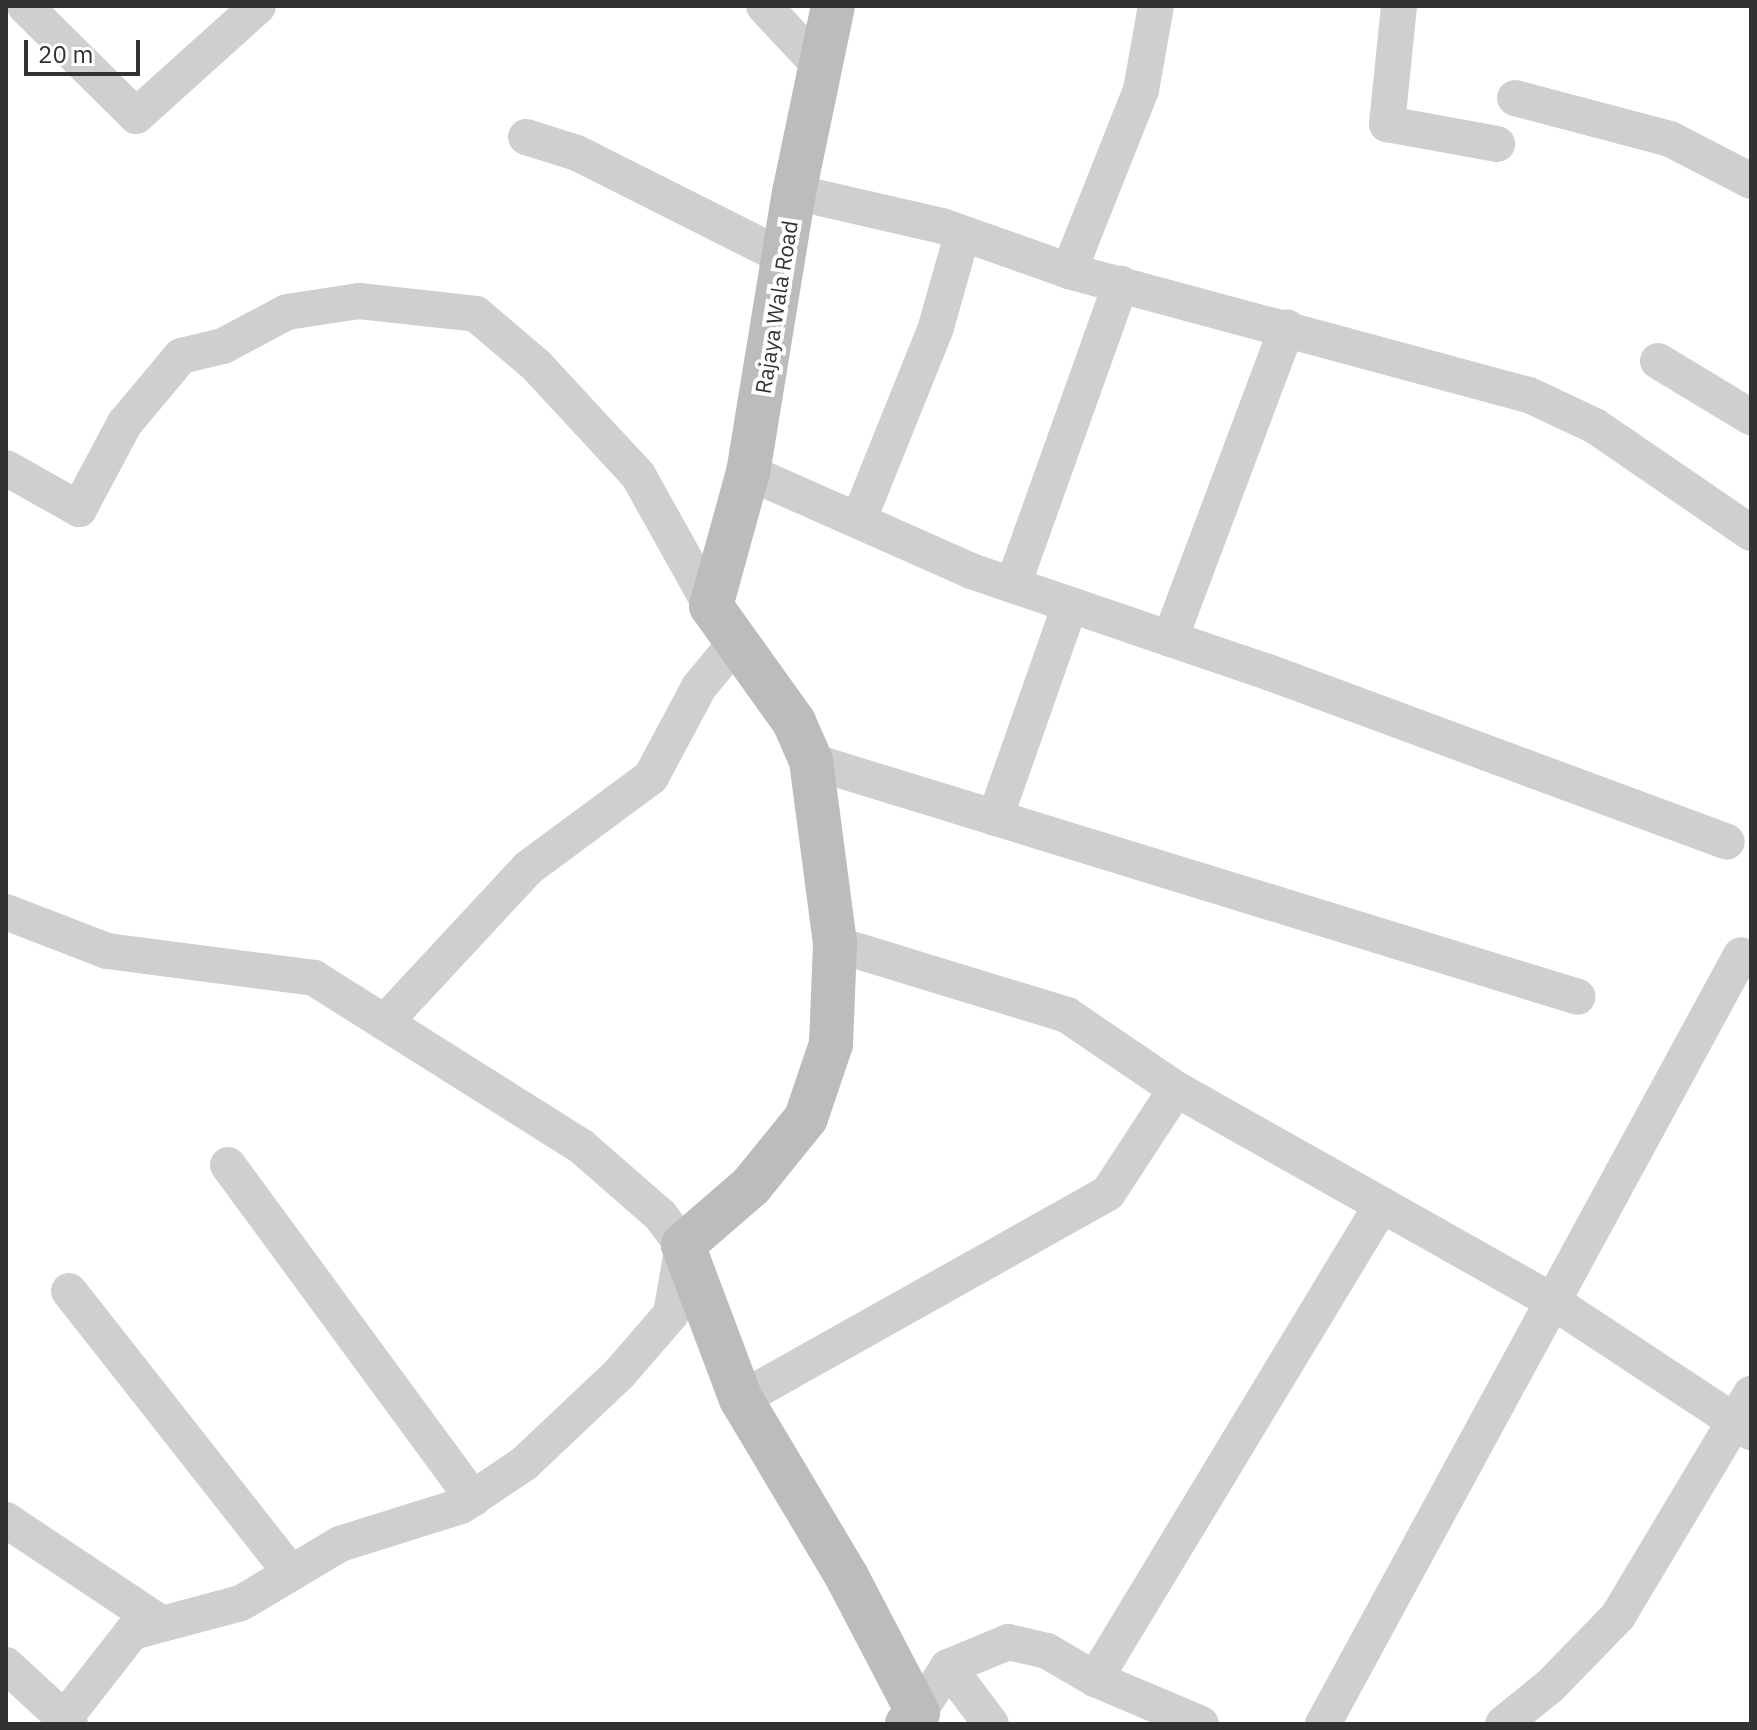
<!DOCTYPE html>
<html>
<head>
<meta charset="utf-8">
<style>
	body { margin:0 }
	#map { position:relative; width:1757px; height:1730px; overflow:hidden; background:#fff; font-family:"IBM Plex Sans",sans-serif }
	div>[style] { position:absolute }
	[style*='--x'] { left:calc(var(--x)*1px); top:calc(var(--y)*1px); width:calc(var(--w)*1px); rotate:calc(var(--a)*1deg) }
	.street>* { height:36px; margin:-18px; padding:0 18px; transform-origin:18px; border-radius:18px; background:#cfcfcf }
	.secondary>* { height:44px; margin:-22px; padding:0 22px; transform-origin:22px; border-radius:22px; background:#bcbcbc }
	span { translate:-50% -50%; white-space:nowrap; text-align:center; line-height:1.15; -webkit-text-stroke:8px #fff; paint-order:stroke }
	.street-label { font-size:22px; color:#323232 }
	.frame { position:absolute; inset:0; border:8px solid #323232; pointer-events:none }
	.scale { position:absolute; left:24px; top:40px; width:116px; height:36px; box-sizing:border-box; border:4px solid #323232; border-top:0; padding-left:10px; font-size:24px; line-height:28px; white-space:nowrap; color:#323232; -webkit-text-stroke:6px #fff; paint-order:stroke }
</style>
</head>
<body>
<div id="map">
	<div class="street">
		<div style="--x:25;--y:6;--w:156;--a:44.7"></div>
		<div style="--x:136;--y:116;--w:164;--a:-42"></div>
		<div style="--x:764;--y:6;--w:82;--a:47"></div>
		<div style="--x:1399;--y:6;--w:119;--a:95.8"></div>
		<div style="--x:1387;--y:124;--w:112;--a:10.3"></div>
		<div style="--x:1515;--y:98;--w:160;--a:14.8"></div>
		<div style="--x:1670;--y:139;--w:91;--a:27.4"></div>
		<div style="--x:526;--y:137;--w:53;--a:17.4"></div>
		<div style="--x:577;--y:153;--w:232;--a:26.7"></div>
		<div style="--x:794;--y:192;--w:152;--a:12.9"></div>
		<div style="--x:942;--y:226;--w:135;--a:19.5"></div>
		<div style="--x:1069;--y:271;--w:476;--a:15.1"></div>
		<div style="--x:1529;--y:395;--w:73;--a:25.2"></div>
		<div style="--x:1595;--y:426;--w:189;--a:34.4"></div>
		<div style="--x:1069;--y:271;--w:195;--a:-68.3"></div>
		<div style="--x:1141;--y:90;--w:85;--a:-79.9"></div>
		<div style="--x:1658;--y:361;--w:109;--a:31.1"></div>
		<div style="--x:6;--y:468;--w:84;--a:29.3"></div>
		<div style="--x:79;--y:509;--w:98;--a:-61.9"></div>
		<div style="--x:125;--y:423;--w:87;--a:-50.1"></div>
		<div style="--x:181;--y:356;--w:43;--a:-13.4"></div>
		<div style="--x:223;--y:346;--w:72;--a:-28"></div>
		<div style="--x:287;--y:312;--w:73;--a:-8.7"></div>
		<div style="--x:359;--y:301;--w:118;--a:6.3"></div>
		<div style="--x:476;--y:314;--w:79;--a:40.4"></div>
		<div style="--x:536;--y:365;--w:150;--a:47.2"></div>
		<div style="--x:638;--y:475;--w:150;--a:60.9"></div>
		<div style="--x:748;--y:472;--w:244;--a:23.9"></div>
		<div style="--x:971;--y:571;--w:314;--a:18.8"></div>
		<div style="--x:1268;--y:672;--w:489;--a:20.3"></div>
		<div style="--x:859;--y:519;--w:207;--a:-68.1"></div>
		<div style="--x:936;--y:327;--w:96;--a:-74.2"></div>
		<div style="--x:1013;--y:585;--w:320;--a:-70.3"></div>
		<div style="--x:1170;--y:639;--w:333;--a:-69.4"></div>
		<div style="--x:811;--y:761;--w:802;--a:17.1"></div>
		<div style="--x:995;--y:818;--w:226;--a:-70.6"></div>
		<div style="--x:6;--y:912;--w:108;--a:21.1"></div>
		<div style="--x:107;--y:951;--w:209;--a:7.4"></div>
		<div style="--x:314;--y:978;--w:317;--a:32.2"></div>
		<div style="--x:582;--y:1147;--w:103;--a:41.1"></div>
		<div style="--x:660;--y:1215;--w:38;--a:53"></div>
		<div style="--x:683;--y:1245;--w:70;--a:99.9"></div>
		<div style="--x:671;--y:1314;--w:79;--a:130.9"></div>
		<div style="--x:619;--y:1374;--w:129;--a:136.6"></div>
		<div style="--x:525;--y:1463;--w:77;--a:146.1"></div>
		<div style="--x:461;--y:1506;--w:127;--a:162.6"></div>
		<div style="--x:340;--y:1544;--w:115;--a:149.2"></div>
		<div style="--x:241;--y:1603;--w:113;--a:165.1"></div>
		<div style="--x:132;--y:1632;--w:117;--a:128"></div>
		<div style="--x:835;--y:944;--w:243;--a:17"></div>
		<div style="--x:1067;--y:1015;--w:132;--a:34.2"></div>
		<div style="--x:1176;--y:1089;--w:432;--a:29.4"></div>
		<div style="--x:1552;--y:1301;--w:238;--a:33.4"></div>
		<div style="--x:385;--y:1022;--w:210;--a:-47.1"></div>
		<div style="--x:528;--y:868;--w:153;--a:-36.5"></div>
		<div style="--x:651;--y:777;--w:102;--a:-61.9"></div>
		<div style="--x:699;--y:687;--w:60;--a:-50.4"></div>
		<div style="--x:228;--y:1165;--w:414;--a:53.7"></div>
		<div style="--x:69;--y:1291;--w:359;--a:51.8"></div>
		<div style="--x:741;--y:1399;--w:421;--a:-29.3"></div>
		<div style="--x:1108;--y:1193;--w:124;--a:-56.8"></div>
		<div style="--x:6;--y:1520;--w:187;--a:33.7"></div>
		<div style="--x:6;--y:1665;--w:87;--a:42.7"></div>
		<div style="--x:948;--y:1667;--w:71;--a:53"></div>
		<div style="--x:1095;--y:1679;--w:553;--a:-58.84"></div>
		<div style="--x:918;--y:1713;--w:55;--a:-56.9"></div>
		<div style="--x:948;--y:1667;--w:65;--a:-22.6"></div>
		<div style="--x:1008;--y:1642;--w:40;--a:13"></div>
		<div style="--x:1047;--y:1651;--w:56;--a:30.3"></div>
		<div style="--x:1095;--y:1679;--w:115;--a:23"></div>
		<div style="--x:1323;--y:1724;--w:875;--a:-61.47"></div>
		<div style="--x:1503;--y:1724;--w:60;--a:-39"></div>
		<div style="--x:1550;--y:1686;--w:98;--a:-45.8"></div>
		<div style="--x:1618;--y:1616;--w:259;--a:-59.1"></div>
	</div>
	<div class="secondary">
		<div style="--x:833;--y:6;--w:190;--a:101.8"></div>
		<div style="--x:794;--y:192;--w:284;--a:99.3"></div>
		<div style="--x:748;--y:472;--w:139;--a:105.4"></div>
		<div style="--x:711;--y:606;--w:143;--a:54.4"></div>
		<div style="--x:794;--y:722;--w:43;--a:66.4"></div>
		<div style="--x:811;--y:761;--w:185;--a:82.5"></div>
		<div style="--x:835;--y:944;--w:100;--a:92.3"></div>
		<div style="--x:831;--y:1044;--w:78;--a:108.7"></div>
		<div style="--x:806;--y:1118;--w:87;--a:129"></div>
		<div style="--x:751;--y:1186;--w:90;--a:139.1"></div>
		<div style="--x:683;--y:1245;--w:165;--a:69.4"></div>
		<div style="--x:741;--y:1399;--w:207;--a:59.2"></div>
		<div style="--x:847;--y:1577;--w:153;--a:62.4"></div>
		<div style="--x:918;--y:1713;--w:16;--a:135"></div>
	</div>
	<div class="street-label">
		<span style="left:776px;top:307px;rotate:-81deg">Rajaya Wala Road</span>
	</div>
	<div class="frame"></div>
	<div class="scale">20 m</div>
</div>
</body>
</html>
